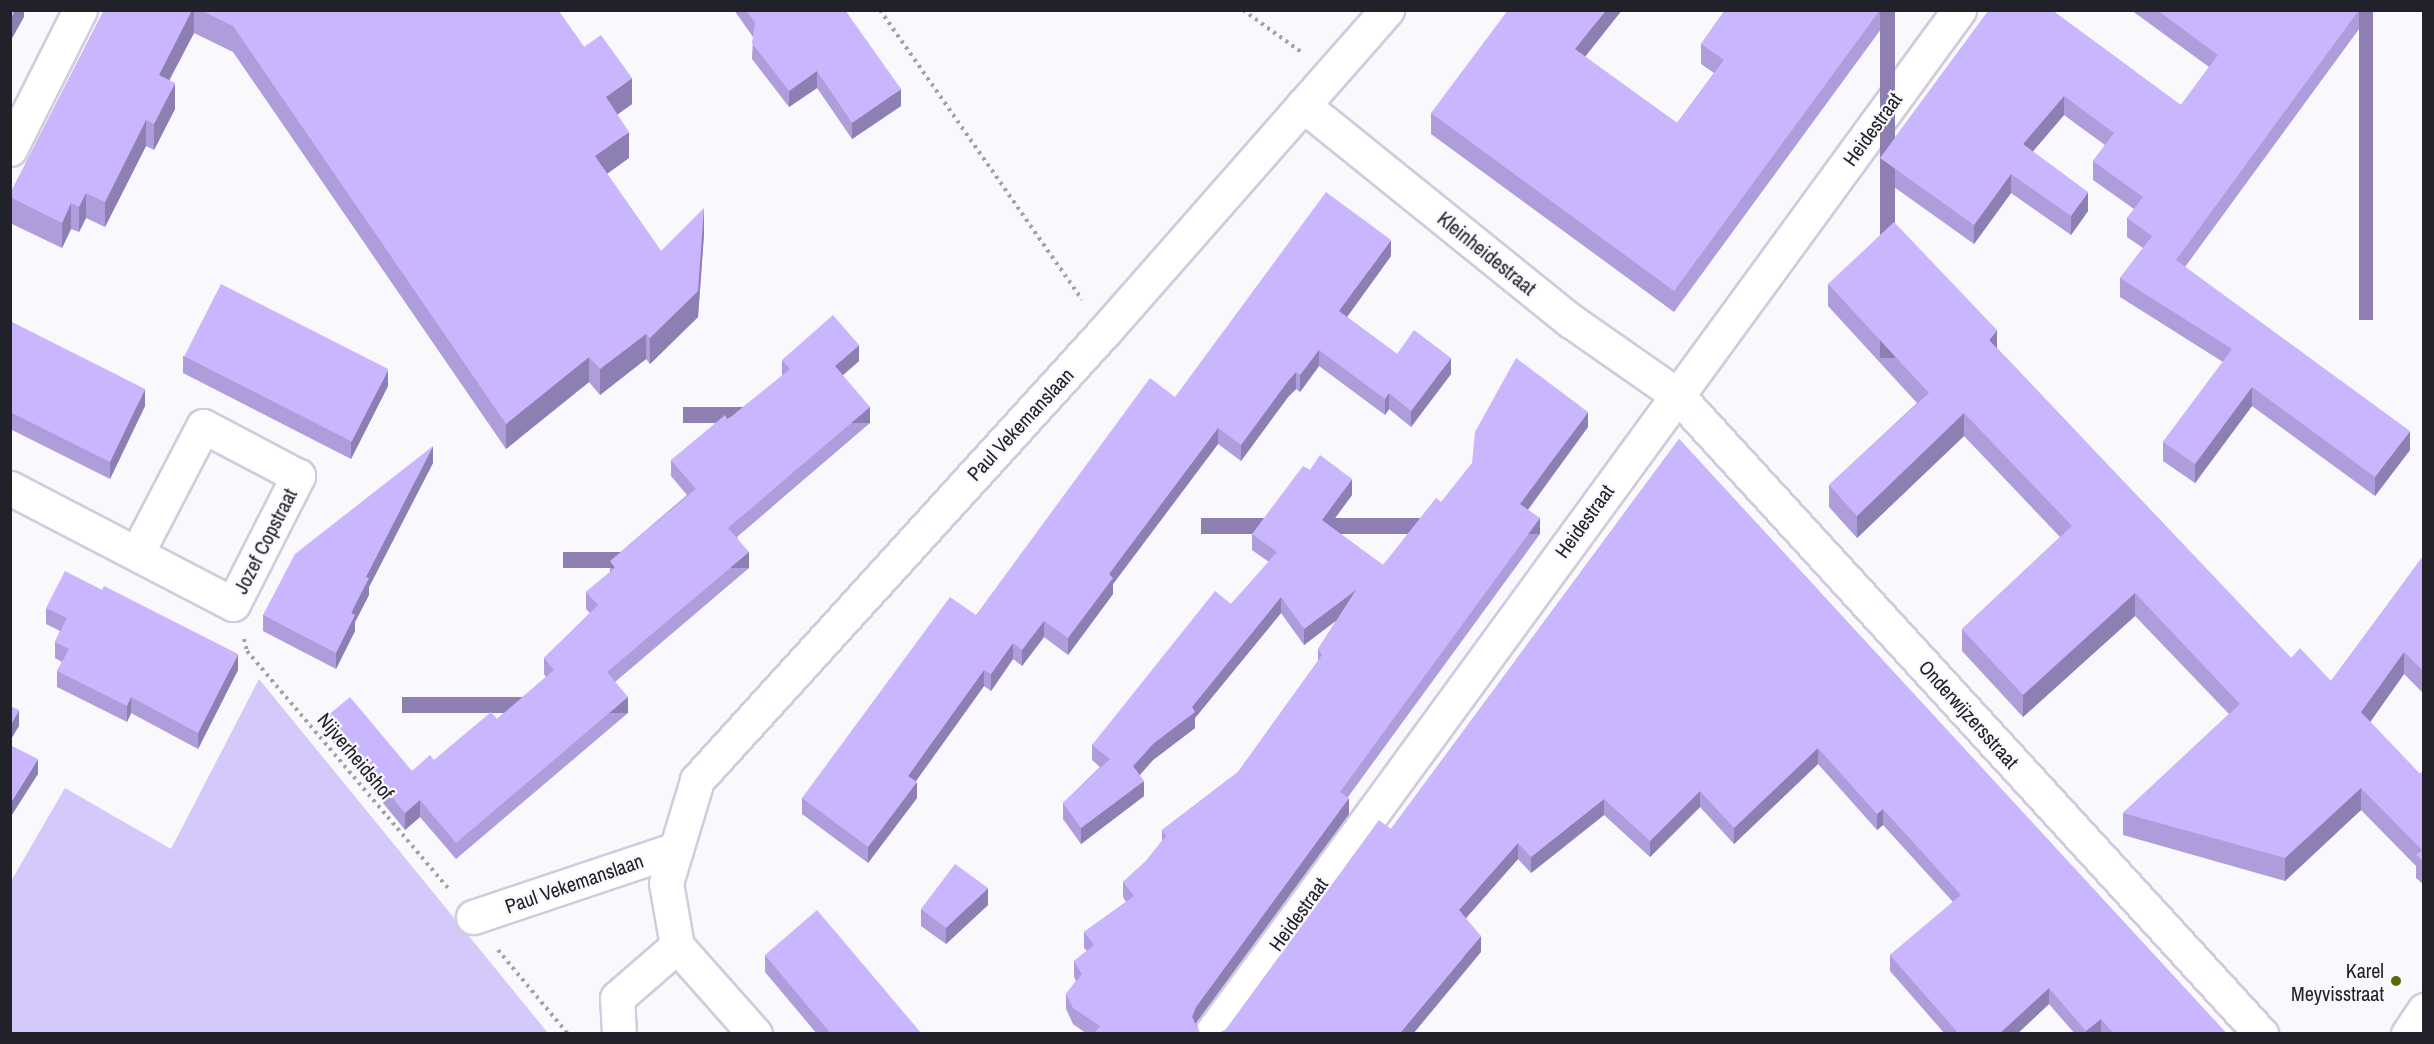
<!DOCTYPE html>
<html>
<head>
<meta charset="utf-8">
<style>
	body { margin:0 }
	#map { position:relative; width:2434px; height:1044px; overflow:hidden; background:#f9f8fc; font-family:"Archivo Narrow",sans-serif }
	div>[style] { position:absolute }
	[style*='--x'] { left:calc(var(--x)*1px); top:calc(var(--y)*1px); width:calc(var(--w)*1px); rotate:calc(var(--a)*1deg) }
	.green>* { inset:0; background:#d5c8fb }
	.path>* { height:4px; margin-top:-2px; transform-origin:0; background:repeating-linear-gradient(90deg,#a2a1a6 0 3px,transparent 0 7.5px) }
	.roads { filter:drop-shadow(2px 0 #d0cbdf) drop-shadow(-2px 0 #d0cbdf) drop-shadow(0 2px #d0cbdf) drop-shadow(0 -2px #d0cbdf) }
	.minor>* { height:33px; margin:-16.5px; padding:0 16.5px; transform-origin:16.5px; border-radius:16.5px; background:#fff }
	.wall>* { inset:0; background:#ae9dda }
	.shaded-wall>* { inset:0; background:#8d7fb2; transform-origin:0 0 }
	.building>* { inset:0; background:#cab6fe; transform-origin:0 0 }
	.dots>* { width:16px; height:16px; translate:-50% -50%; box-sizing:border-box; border:3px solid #f9f8fc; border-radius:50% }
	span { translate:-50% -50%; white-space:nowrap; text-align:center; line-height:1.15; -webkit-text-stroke:4.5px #f9f8fc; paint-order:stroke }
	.street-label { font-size:20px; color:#222028 }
	.poi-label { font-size:20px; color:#222028 }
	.right { translate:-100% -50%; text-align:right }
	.frame { position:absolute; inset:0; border:12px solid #222028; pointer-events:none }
</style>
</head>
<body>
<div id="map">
	<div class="green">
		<div style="clip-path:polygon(259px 679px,548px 1033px,11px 1034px,11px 881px,65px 788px,171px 849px)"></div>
	</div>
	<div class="path">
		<div style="--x:880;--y:10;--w:353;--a:55.1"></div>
		<div style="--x:1243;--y:10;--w:72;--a:35.9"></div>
		<div style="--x:244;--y:639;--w:12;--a:76"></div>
		<div style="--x:247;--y:651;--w:311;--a:49.7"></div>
		<div style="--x:498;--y:950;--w:109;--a:50.2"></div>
	</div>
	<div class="roads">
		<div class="minor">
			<div style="--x:1303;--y:105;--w:344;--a:38.9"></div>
			<div style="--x:1571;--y:321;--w:129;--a:34.9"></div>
			<div style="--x:1677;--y:395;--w:866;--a:47.57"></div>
			<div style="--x:10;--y:149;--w:156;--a:-63.3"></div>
			<div style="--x:10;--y:488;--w:251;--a:27.5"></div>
			<div style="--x:233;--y:604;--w:144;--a:-63.1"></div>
			<div style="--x:298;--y:476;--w:107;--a:-152.2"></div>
			<div style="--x:203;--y:426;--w:143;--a:117.5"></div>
			<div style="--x:473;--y:917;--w:214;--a:-18.5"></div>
			<div style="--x:619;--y:1034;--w:36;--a:-93"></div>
			<div style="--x:617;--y:998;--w:79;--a:-40.9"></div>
			<div style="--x:755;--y:1034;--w:118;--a:-131.6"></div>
			<div style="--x:677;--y:946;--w:64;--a:-99.9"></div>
			<div style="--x:666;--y:883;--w:108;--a:-73.2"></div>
			<div style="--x:697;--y:780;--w:605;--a:-47.75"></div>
			<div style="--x:1104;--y:332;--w:429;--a:-48.7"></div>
			<div style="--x:1211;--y:1034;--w:1268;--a:-53.85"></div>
			<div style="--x:2408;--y:1034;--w:29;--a:-56"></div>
		</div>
	</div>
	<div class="wall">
		<div style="clip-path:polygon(104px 10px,558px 10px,584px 47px,632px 104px,617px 114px,629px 158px,607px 174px,661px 251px,704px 234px,698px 317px,650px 364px,646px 359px,600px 395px,589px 382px,506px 449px,233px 52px,194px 33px,169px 80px,175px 109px,154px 150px,146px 146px,105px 227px,86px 218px,79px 232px,71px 229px,62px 248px,10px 223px,10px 194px)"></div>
		<div style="clip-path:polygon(734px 10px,845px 10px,901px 106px,852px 139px,817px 88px,789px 107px,752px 59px,753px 37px)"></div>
		<div style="clip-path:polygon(1622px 10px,1585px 57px,1677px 123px,1714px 73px,1701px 64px,1701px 44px,1725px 10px,1895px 10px,1674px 312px,1431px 134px,1431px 113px)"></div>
		<div style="clip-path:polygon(1989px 10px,2181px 105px,2209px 67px,2131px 10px,2373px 10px,2185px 267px,2410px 450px,2375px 496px,2252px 406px,2195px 483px,2163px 461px,2163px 442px,2223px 362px,2120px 297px,2120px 278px,2143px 248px,2127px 237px,2127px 218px,2134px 209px,2093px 180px,2093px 161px,2105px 145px,2064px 115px,2033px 151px,2088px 211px,2071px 235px,2011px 193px,1974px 244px,1880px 177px,1880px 158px)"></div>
		<div style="clip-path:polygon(1391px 256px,1347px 317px,1397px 354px,1451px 374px,1411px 427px,1389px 409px,1385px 415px,1319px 366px,1300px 392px,1296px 389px,1288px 397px,1241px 461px,1218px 444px,1113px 584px,1113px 594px,1068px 655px,1044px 637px,1022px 666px,1013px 659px,991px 691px,984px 686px,916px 781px,917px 798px,868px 863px,802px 814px,802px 798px,976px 615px,1175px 397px)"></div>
		<div style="clip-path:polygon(1828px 284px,1997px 348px,2291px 658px,2331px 681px,2424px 555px,2424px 694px,2404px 674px,2370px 722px,2420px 774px,2424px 769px,2424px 885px,2416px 878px,2416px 866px,2361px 810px,2285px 881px,2123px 835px,2123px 813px,2229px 714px,2135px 616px,2023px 717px,1962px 651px,1962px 629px,2060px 537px,1964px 436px,1857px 538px,1829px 507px,1829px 485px,1917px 403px,1828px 306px)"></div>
		<div style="clip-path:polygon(10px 321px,145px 406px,110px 479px,10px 429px)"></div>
		<div style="clip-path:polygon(183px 356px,388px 386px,351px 459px,183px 373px)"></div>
		<div style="clip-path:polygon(782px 360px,859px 361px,843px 375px,870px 423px,737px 537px,749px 568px,615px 682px,628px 713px,456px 859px,420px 817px,405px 830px,326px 733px,326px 717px,412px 771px,434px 760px,497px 719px,546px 677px,544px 674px,544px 658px,590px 613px,586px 609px,586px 592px,610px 572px,610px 561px,687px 495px,671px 476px,671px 460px,727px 419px,732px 416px,782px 376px)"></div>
		<div style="clip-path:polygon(1588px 427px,1528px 510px,1540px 534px,1348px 797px,1349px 814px,1196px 1023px,1200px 1033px,1201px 1034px,1087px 1034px,1073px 1024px,1066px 1009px,1066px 994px,1076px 981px,1074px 977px,1074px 961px,1087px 951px,1084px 948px,1084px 932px,1126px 902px,1123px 897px,1123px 882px,1146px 861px,1162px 841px,1162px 830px,1238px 772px,1318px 661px,1318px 649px,1336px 621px,1304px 645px,1281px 613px,1195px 718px,1195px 728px,1153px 760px,1140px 775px,1144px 796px,1081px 844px,1063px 819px,1063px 803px,1100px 767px,1092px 760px,1092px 745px,1231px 604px,1269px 562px,1252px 550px,1252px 534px,1310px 470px,1352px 495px,1329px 526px,1383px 565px,1441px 502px)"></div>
		<div style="clip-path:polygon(1679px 439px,2227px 1034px,2075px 1034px,2049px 1004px,2017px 1034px,1945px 1034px,1890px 971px,1890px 955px,1953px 902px,1883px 825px,1877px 830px,1818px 764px,1734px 844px,1700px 807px,1650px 857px,1604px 815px,1531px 873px,1518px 859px,1466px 918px,1481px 952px,1226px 1029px,1391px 829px)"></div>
		<div style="clip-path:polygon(433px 463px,369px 587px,369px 595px,355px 622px,355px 631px,336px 669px,263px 631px,263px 615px)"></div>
		<div style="clip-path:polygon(46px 608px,238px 670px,198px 749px,131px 713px,127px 722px,57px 687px,57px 671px,62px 662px,55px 658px,55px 642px,60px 631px,46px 624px)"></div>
		<div style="clip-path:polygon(988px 905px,946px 944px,921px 926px,921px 909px)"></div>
		<div style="clip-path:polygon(765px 955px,922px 1034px,817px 1034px,765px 972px)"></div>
	</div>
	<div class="shaded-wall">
		<div style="clip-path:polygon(15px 10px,24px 10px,24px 17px,10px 42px,10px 20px)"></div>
		<div style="clip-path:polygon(192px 10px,194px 10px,194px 33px,159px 100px,159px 75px)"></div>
		<div style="clip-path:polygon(1606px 10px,1622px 10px,1575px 69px,1575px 49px)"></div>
		<div style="left:1880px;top:10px;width:15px;height:348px"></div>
		<div style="left:2359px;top:10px;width:14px;height:310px"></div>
		<div style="clip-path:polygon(817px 71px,817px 88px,789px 107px,789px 91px)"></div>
		<div style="clip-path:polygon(632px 78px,632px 104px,606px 123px,606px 97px)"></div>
		<div style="clip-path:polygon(175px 83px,175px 109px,154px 150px,154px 124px)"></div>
		<div style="clip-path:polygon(901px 89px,901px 106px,852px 139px,852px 123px)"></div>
		<div style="clip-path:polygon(2064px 96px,2064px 115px,2023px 163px,2023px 144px)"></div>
		<div style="clip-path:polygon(146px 120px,146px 146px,105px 227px,105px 202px)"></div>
		<div style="clip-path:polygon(629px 132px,629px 158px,595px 182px,595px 156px)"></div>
		<div style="clip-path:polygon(2011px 174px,2011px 193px,1974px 244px,1974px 225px)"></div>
		<div style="clip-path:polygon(2088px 192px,2088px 211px,2071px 235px,2071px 216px)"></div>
		<div style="clip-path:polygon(86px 193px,86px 218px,79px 232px,79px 207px)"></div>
		<div style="clip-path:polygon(71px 203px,71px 229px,62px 248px,62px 223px)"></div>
		<div style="clip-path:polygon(704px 208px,704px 234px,698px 317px,650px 364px,650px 338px)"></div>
		<div style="clip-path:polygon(1391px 240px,1391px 256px,1339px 328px,1339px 311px)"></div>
		<div style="clip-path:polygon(1997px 330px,1997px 352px,1989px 340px)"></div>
		<div style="clip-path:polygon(646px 334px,646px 359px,600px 395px,600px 369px)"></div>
		<div style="clip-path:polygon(859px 345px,859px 361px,835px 382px,835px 366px)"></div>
		<div style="clip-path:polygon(1319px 350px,1319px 366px,1300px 392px,1300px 375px)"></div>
		<div style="clip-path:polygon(589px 357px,589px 382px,506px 449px,506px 424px)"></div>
		<div style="clip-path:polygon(1451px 358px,1451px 374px,1411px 427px,1411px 411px)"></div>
		<div style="clip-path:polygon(388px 370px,388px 386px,351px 459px,351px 442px)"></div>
		<div style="clip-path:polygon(1296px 372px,1296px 389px,1288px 397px,1241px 461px,1241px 445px,1288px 381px)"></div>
		<div style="clip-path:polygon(2252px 387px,2252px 406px,2195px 483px,2195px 464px)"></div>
		<div style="clip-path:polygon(145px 389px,145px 406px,110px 479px,110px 462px)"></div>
		<div style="clip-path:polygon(1389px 393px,1389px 409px,1385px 415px,1385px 399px)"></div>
		<div style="left:870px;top:407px;width:16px;height:187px;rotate:90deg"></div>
		<div style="clip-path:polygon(1588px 412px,1588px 427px,1520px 520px,1520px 504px)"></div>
		<div style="clip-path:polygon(1964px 413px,1964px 436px,1857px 538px,1857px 516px)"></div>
		<div style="clip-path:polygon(1218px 428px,1218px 444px,1113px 584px,1113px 594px,1068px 655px,1068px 638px,1109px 574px)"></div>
		<div style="clip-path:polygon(2410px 431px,2410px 450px,2375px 496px,2375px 477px)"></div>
		<div style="clip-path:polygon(433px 446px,433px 463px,369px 587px,369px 595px,355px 622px,355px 631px,336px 669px,336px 653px,366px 577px)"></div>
		<div style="clip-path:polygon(1352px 479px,1352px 495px,1322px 536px,1322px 520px)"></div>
		<div style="left:1540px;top:518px;width:16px;height:339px;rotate:90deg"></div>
		<div style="left:749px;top:552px;width:16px;height:186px;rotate:90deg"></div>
		<div style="clip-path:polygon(1356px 590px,1356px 605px,1304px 645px,1304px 629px)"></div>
		<div style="clip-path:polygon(2135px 593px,2135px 616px,2023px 717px,2023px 695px)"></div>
		<div style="clip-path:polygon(1281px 597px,1281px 613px,1195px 718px,1195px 728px,1153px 760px,1133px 782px,1133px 766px,1153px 744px,1192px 707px)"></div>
		<div style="clip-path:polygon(1044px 621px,1044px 637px,1022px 666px,1022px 650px)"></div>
		<div style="clip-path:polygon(1013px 643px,1013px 659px,991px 691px,991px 674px)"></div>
		<div style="clip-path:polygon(2404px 652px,2404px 674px,2361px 735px,2361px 712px)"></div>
		<div style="clip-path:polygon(238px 654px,238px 670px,198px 749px,198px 733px)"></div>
		<div style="clip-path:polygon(984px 670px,984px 686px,908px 792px,908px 776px)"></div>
		<div style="clip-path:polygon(131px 697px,131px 713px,127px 722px,127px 706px)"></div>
		<div style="left:628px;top:697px;width:16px;height:226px;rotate:90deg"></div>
		<div style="clip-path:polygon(19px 710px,19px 726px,10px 741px,10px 726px)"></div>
		<div style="clip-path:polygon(1818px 748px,1818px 764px,1734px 844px,1734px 828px)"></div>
		<div style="clip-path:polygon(38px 759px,38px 774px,10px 818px,10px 804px)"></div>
		<div style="clip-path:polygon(1144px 781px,1144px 796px,1081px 844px,1081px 828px)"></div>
		<div style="clip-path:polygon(917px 782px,917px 798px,868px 863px,868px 847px)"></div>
		<div style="clip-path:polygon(2361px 788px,2361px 810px,2285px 881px,2285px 858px)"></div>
		<div style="clip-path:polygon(1700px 791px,1700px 807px,1650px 857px,1650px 841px)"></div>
		<div style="clip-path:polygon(1349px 798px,1349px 814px,1196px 1023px,1192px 1033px,1192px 1017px,1196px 1007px)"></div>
		<div style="clip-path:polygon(1604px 799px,1604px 815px,1531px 873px,1531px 857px)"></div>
		<div style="clip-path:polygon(420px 800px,420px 817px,405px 830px,405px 813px)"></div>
		<div style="clip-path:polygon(1883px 809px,1883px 825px,1877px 830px,1877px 814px)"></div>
		<div style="clip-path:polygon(1518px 843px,1518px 859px,1459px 926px,1459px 910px)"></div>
		<div style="clip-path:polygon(988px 888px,988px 905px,946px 944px,946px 928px)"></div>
		<div style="clip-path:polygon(1481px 936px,1481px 952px,1413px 1034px,1399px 1034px)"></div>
		<div style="clip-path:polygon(2049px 988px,2049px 1004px,2017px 1034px,1999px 1034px)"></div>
		<div style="clip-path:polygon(2101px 1019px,2101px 1034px,2086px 1034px,2086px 1031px)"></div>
	</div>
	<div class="building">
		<div style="clip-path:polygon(10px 10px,15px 10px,10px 20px)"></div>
		<div style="clip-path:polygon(104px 10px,192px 10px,159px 75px,175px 83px,154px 124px,146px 120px,105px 202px,86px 193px,79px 207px,71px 203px,62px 223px,10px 197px,10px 194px)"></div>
		<div style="clip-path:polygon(200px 10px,558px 10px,584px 47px,601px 35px,632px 78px,606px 97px,629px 132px,595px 156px,661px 251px,704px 208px,698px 291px,650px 338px,646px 334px,600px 369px,589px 357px,506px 424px,233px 26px)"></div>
		<div style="clip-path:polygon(746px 10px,845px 10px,901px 89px,852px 123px,817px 71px,789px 91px,752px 43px,755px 23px)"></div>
		<div style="clip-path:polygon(1508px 10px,1606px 10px,1575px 49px,1677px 123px,1724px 60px,1701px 44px,1725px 10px,1880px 10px,1674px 291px,1431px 113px)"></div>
		<div style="clip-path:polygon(1989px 10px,2052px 10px,2181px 105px,2218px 55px,2157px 10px,2359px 10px,2176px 260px,2410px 431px,2375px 477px,2252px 387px,2195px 464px,2163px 442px,2232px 349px,2120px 278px,2152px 236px,2127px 218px,2143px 197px,2093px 161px,2114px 133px,2064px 96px,2023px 144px,2088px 192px,2071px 216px,2011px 174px,1974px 225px,1880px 158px)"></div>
		<div style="clip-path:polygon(1326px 192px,1391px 240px,1339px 311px,1397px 354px,1414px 330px,1451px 358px,1411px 411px,1389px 393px,1385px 399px,1319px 350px,1300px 375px,1296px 372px,1288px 381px,1241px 445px,1218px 428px,1109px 574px,1113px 578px,1068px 638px,1044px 621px,1022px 650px,1013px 643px,991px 674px,984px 670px,908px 776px,917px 782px,868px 847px,802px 798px,950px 597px,976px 615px,1150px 378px,1175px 397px)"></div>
		<div style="clip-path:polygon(1894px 222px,1997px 330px,1989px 340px,2291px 658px,2300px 648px,2331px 681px,2424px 555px,2424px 672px,2404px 652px,2361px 712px,2420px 774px,2424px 769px,2424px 862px,2416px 855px,2422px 850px,2361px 788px,2285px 858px,2123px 813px,2240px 704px,2135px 593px,2023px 695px,1962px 629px,2072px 526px,1964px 413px,1857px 516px,1829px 485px,1929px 393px,1828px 284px)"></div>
		<div style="left:221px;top:284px;width:188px;height:81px;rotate:27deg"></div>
		<div style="clip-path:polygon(833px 315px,859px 345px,835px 366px,870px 407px,728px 528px,749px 552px,607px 672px,628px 697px,456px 843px,420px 800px,405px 813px,326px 717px,350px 697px,412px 771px,430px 755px,434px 760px,491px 712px,497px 719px,554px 670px,544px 658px,598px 605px,586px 592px,615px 568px,610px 561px,696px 489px,671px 460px,725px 415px,727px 419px,732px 416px,790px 369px,782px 360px)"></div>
		<div style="clip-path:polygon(10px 321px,145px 389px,110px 462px,10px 412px)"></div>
		<div style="clip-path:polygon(1516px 358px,1588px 412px,1520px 504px,1540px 518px,1340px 792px,1349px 798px,1196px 1007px,1192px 1017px,1200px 1033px,1201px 1034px,1094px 1034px,1100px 1026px,1073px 1008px,1066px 994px,1082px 974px,1074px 961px,1094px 945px,1084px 932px,1134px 896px,1123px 882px,1146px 861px,1166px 836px,1162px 830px,1238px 772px,1322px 655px,1318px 649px,1356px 590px,1304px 629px,1281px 597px,1192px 707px,1195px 712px,1153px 744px,1133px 766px,1144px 781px,1081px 828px,1063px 803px,1110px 759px,1092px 745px,1215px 591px,1231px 604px,1277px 552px,1252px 534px,1303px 466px,1310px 470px,1320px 455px,1352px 479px,1322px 520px,1383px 565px,1436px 498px,1441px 502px,1472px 463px,1475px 432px)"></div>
		<div style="clip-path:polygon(1679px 439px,2227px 1034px,2114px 1034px,2101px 1019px,2086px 1031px,2049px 988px,1999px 1034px,1959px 1034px,1890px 955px,1961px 895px,1883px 809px,1877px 814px,1818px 748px,1734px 828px,1700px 791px,1650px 841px,1604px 799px,1531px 857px,1518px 843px,1459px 910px,1481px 936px,1399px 1034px,1217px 1034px,1226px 1029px,1379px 820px,1391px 829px)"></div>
		<div style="clip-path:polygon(433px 446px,366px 577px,369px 578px,351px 613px,355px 615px,336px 653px,263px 615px,295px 554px)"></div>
		<div style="clip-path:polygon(65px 571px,102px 590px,104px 586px,238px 654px,198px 733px,131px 697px,127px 706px,57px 671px,69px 649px,55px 642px,67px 618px,46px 608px)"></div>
		<div style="clip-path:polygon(10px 706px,19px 710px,10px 726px)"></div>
		<div style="clip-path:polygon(10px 745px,38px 759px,10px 804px)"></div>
		<div style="clip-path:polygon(955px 864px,988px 888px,946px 928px,921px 909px)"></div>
		<div style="clip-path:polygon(817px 910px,922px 1034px,831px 1034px,765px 955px)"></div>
	</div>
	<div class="dots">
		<div style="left:2396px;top:981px;background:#5c670a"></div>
	</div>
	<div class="street-label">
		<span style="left:1872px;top:129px;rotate:-54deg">Heidestraat</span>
		<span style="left:1487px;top:253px;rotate:39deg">Kleinheidestraat</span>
		<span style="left:1020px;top:424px;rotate:-47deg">Paul Vekemanslaan</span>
		<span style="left:1584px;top:521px;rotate:-54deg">Heidestraat</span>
		<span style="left:265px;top:541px;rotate:-63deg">Jozef Copstraat</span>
		<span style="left:1969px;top:714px;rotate:48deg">Onderwijzersstraat</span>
		<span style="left:356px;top:756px;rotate:50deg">Nijverheidshof</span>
		<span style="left:574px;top:883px;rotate:-19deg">Paul Vekemanslaan</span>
		<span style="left:1298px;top:914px;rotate:-54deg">Heidestraat</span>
	</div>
	<div class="poi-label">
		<span class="right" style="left:2384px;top:982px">Karel<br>Meyvisstraat</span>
	</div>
	<div class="frame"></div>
</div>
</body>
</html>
